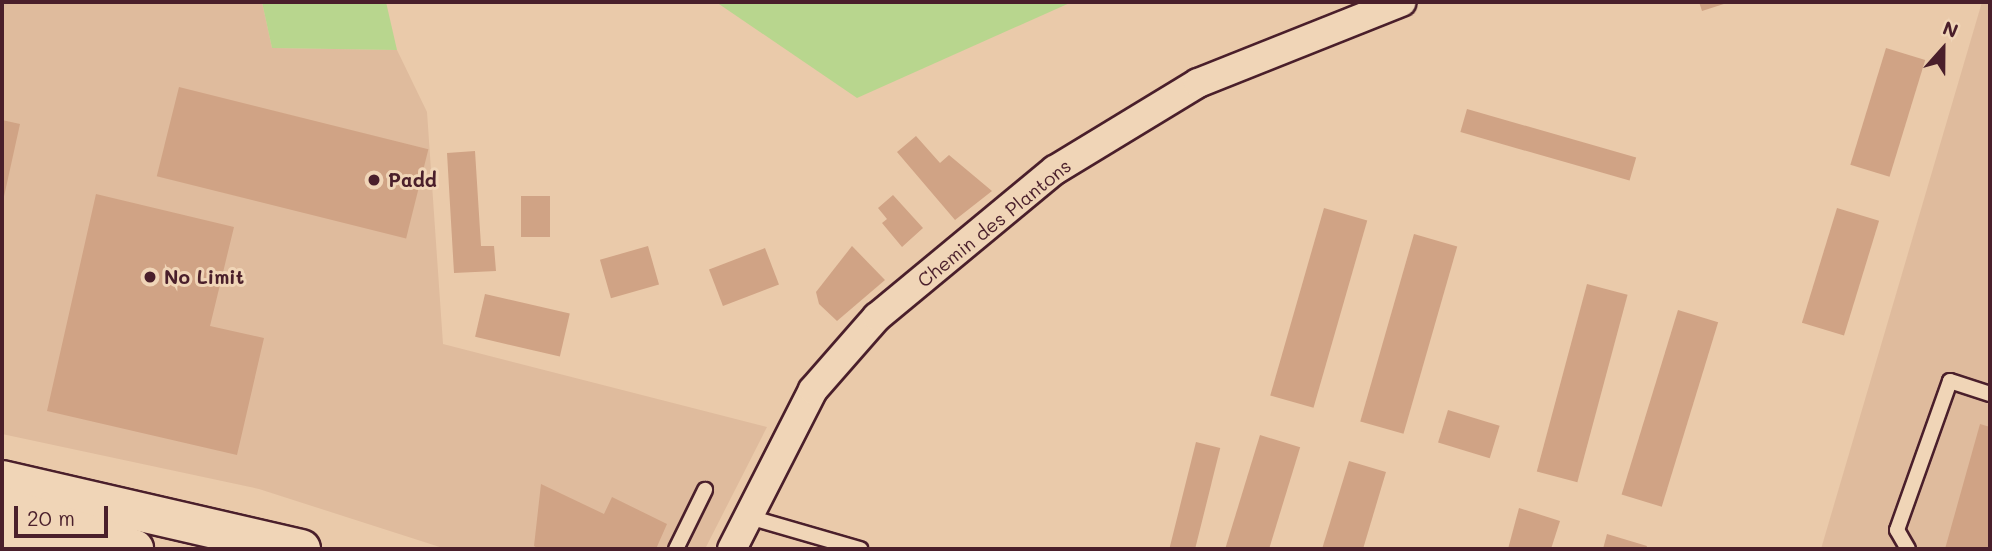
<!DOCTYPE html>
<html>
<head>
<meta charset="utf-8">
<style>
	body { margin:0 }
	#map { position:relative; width:1992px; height:551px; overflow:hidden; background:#eacaaa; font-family:Mali,sans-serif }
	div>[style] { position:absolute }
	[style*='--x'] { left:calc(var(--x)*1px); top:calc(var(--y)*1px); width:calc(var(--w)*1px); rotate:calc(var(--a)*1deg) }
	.built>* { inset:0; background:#dfbb9d }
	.green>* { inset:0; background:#b8d68e }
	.building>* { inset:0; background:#d0a385; transform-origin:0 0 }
	.roads { filter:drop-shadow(2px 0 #4a1f2b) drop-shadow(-2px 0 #4a1f2b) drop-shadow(0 2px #4a1f2b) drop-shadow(0 -2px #4a1f2b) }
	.lane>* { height:14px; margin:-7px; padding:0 7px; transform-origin:7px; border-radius:7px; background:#f0d5b7 }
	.street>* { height:28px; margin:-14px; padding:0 14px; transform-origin:14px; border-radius:14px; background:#f0d5b7 }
	.secondary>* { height:38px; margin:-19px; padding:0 19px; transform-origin:19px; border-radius:19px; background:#f0d5b7 }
	.primary>* { height:38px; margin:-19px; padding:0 19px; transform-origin:19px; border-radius:19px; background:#f0d5b7 }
	.dots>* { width:19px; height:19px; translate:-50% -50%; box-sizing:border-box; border:4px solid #f0d5b7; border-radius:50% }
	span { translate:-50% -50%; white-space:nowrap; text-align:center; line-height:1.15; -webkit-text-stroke:6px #f0d5b7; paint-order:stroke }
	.poi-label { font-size:19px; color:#4a1f2b; font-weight:700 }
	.left { translate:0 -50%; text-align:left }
	.street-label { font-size:19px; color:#4a1f2b }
	.frame { position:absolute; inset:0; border:4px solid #4a1f2b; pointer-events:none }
	.north { position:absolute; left:1908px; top:14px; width:70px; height:70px; -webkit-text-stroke:5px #f0d5b7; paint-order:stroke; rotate:21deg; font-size:19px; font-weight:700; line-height:28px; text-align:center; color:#4a1f2b }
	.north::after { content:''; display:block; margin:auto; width:24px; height:32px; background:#4a1f2b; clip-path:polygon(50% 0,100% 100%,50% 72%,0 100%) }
	.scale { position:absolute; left:14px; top:506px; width:94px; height:32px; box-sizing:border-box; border:4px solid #4a1f2b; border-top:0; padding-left:9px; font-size:21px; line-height:24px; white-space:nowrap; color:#4a1f2b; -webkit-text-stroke:5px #f0d5b7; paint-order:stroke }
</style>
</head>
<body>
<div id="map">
	<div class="built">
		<div style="clip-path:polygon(2px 2px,262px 2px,272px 48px,397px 50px,427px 112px,443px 344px,767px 427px,705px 549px,446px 549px,259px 489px,2px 434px)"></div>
		<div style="clip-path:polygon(1982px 2px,1990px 2px,1990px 549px,1821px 549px)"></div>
	</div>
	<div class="green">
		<div style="clip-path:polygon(262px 2px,386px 2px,397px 50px,272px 48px)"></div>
		<div style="clip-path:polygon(716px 2px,1072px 2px,857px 98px)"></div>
	</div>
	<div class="building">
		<div style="clip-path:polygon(1699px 2px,1730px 2px,1702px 11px)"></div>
		<div style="left:1886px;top:48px;width:41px;height:122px;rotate:17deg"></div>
		<div style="left:179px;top:87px;width:257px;height:92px;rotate:14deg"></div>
		<div style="left:1467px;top:109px;width:176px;height:24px;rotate:16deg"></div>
		<div style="clip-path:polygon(2px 120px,20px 124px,3px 201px,2px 200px)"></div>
		<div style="clip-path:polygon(916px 136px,940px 163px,949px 155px,992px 191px,955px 220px,897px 152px)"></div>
		<div style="clip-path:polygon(475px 151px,481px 246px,494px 246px,496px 271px,454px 273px,447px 153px)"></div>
		<div style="clip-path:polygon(96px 194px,234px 227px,210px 326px,264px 338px,237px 455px,47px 411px)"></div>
		<div style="clip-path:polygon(893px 195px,923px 228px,902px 247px,882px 223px,887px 219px,878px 208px)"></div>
		<div style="left:521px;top:196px;width:29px;height:41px"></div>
		<div style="left:1324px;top:208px;width:45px;height:195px;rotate:16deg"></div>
		<div style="left:1837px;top:208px;width:44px;height:120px;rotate:17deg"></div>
		<div style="left:1414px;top:234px;width:45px;height:195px;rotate:16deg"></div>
		<div style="left:648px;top:246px;width:40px;height:50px;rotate:74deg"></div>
		<div style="clip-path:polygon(852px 246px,885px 280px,837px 321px,819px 304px,816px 292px)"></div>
		<div style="left:765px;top:248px;width:39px;height:60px;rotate:69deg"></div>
		<div style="left:1587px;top:284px;width:42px;height:194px;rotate:15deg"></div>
		<div style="left:485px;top:294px;width:87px;height:44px;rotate:13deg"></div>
		<div style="left:1678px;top:310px;width:42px;height:193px;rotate:17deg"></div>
		<div style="left:1448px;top:410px;width:54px;height:34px;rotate:17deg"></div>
		<div style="clip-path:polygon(1980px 424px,1990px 427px,1990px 549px,1945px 549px)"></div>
		<div style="left:1260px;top:435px;width:42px;height:119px;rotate:17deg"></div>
		<div style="left:1196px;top:442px;width:25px;height:112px;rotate:14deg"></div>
		<div style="clip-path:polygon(1349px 461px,1386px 472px,1363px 549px,1322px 549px)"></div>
		<div style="clip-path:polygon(541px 484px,604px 514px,612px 497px,667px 524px,656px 549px,539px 549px,534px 546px)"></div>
		<div style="clip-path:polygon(1519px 508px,1560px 521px,1551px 549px,1508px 549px)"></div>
		<div style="clip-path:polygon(1607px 534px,1647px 546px,1646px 549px,1603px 549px)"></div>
	</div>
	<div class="roads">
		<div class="lane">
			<div style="--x:749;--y:517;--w:116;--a:16.1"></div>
			<div style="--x:676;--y:549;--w:66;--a:-63.8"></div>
			<div style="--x:1908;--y:549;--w:22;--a:-120"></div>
			<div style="--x:1897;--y:530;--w:158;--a:-70.4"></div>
			<div style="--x:1950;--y:381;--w:42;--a:18"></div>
		</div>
		<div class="street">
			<div style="--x:732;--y:549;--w:178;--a:-63"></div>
			<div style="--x:813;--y:390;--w:97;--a:-48.8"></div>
			<div style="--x:877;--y:317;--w:231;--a:-39.6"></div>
			<div style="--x:1055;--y:170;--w:167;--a:-31.3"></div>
			<div style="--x:1198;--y:83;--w:219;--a:-21.7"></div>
		</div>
		<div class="secondary">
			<div style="--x:2;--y:527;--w:78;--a:16.3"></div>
		</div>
		<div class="primary">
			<div style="--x:2;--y:480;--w:307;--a:13"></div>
			<div style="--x:2;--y:506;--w:139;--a:18"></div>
		</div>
	</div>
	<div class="dots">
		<div style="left:374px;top:180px;background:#4a1f2b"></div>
		<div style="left:150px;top:277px;background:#4a1f2b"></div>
	</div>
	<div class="poi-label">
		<span class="left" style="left:388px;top:180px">Padd</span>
		<span class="left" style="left:164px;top:277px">No Limit</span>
	</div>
	<div class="street-label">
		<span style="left:994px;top:223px;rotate:-39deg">Chemin des Plantons</span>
	</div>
	<div class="frame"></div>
	<div class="north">N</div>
	<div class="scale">20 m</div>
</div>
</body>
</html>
